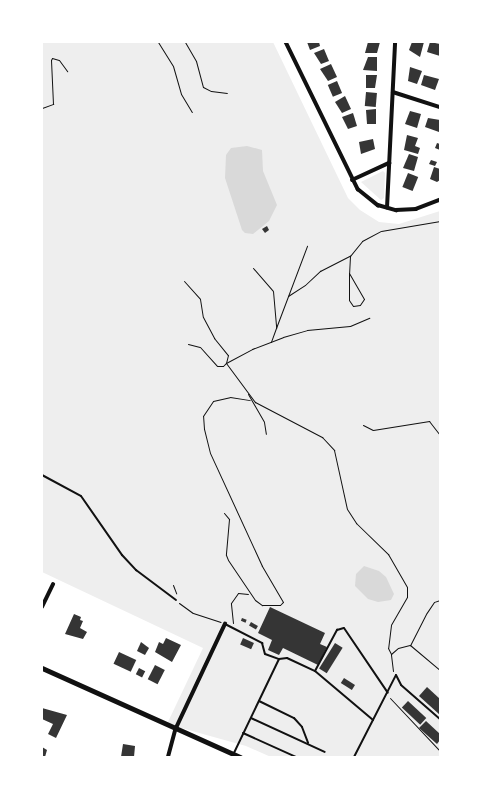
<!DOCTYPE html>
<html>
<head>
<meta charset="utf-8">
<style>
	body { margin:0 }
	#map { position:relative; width:482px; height:799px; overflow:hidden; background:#fff; font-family:Arial,sans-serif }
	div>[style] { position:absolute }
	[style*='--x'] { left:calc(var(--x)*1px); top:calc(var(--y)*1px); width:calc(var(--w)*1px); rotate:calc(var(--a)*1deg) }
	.green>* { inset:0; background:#eee }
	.water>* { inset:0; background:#d9d9d9 }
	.building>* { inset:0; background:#353535; transform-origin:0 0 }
	.path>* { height:1px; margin:-0.5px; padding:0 0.5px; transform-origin:0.5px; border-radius:0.5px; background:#111 }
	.service>* { height:2px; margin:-1px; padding:0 1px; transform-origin:1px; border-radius:1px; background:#111 }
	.minor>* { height:3.5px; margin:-1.75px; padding:0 1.75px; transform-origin:1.75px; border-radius:1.75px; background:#111 }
	.secondary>* { height:5px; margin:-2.5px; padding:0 2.5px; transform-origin:2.5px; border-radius:2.5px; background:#111 }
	span { translate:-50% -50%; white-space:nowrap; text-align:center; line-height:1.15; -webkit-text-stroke:3px #fff; paint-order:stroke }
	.frame { position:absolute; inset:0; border:43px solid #fff; pointer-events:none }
</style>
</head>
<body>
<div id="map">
	<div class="green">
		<div style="clip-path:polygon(42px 42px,273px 42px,348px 198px,360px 210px,379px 222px,399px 224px,440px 211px,440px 757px,271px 757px,246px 746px,167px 724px,203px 648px,42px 572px)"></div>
		<div style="clip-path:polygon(383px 171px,385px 173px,384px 198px,381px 200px,361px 182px)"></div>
	</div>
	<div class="water">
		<div style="clip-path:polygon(247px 146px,262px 150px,263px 171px,277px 205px,269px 221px,253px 234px,245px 233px,242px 230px,225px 178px,226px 155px,231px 148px)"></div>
		<div style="clip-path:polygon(364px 566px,379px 571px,386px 577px,394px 594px,391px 600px,378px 602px,368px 599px,355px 586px,356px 574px)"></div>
	</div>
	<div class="building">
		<div style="clip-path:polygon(307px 42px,319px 42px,320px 46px,310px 50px)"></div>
		<div style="clip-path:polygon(368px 42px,380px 42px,377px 53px,365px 53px)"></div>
		<div style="clip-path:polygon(412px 42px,424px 42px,420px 57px,409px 50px)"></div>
		<div style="clip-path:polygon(430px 42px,440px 44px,440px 56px,427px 52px)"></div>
		<div style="clip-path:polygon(324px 49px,329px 61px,321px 64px,314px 53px)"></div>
		<div style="clip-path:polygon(368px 57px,377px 57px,377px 71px,363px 70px)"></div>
		<div style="clip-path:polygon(331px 64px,337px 77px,328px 81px,320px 69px)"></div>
		<div style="clip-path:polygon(410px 67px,422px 71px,417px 84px,408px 81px)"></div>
		<div style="clip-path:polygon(366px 75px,377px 75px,375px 88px,366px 88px)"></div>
		<div style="clip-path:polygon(424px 75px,439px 79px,435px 90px,421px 85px)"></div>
		<div style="left:337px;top:81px;width:13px;height:10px;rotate:67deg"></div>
		<div style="left:366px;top:92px;width:11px;height:14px;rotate:5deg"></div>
		<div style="clip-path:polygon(345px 96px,351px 109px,342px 113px,335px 102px)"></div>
		<div style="clip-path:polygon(376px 109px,376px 124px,367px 124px,366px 110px)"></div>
		<div style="clip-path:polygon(410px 111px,421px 114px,417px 128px,405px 124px)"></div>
		<div style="clip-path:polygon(353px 113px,357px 126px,348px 129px,342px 117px)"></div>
		<div style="clip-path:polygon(428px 118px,440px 120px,439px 132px,425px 127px)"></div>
		<div style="clip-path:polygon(407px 135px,418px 138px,415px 146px,420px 148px,418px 154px,404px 150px)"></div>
		<div style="clip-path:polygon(373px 139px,375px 149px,361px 154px,359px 142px)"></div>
		<div style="clip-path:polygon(437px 143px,440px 144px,440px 150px,435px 148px)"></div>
		<div style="clip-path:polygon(409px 154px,418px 157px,414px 171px,403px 168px)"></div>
		<div style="clip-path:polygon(431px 160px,437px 162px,435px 166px,429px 164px)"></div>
		<div style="clip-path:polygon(434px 167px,440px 169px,440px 180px,437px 182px,430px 179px)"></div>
		<div style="left:408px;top:173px;width:11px;height:15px;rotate:22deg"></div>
		<div style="clip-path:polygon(267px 226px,269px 230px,265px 233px,262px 229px)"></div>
		<div style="clip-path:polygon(270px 607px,325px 633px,320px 644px,327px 647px,318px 665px,283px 648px,279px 655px,268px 650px,272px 640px,258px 633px)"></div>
		<div style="clip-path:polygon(74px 614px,81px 617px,80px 620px,83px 621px,80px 628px,87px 632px,83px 639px,65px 634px)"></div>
		<div style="left:242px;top:618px;width:5px;height:3px;rotate:22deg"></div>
		<div style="left:251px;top:622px;width:8px;height:4px;rotate:30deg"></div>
		<div style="clip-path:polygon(166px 638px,181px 645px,172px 662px,155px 652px,159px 642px,163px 644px)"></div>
		<div style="left:243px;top:638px;width:12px;height:7px;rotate:24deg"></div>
		<div style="clip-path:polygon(141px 642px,149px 648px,145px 655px,137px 651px)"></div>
		<div style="left:335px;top:643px;width:9px;height:30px;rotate:32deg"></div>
		<div style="left:119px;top:652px;width:19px;height:13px;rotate:25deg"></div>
		<div style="left:155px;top:665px;width:11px;height:16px;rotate:27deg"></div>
		<div style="left:139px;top:668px;width:7px;height:7px;rotate:27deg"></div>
		<div style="left:344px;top:678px;width:13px;height:6px;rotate:32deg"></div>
		<div style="clip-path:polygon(427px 687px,440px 699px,440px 715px,419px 696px)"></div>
		<div style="left:408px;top:701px;width:25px;height:9px;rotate:43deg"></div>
		<div style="clip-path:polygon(42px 708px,67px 715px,56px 738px,48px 734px,53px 724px,42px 719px)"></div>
		<div style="clip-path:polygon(426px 721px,440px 734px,440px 740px,437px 744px,419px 728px)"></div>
		<div style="clip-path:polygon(123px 744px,135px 746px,134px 757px,121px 757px)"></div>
		<div style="clip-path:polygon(42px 747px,47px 750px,45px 757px,42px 757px)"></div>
	</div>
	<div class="path">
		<div style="--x:158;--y:42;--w:28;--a:58"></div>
		<div style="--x:173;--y:66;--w:29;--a:74"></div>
		<div style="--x:181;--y:94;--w:21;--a:59"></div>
		<div style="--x:185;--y:42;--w:22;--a:60"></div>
		<div style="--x:196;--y:61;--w:27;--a:75"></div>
		<div style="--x:203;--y:87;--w:9;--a:27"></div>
		<div style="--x:211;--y:91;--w:16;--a:7"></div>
		<div style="--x:42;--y:108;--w:12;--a:-20"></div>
		<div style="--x:53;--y:104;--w:44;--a:-92.6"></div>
		<div style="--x:51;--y:60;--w:2;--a:-63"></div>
		<div style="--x:52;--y:58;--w:7;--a:16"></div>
		<div style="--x:59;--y:60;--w:14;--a:54"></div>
		<div style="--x:350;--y:256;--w:19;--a:-51"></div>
		<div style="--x:362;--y:241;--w:21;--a:-28"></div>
		<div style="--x:381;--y:231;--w:60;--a:-9.6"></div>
		<div style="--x:253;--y:268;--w:30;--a:49"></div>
		<div style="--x:273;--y:291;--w:37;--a:85"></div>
		<div style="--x:276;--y:328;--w:15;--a:110"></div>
		<div style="--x:184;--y:281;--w:24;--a:48"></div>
		<div style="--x:200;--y:299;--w:18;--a:81"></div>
		<div style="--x:203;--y:317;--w:24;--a:62"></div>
		<div style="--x:214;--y:338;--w:22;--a:51"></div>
		<div style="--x:228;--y:355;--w:8;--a:104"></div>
		<div style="--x:226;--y:363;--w:30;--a:-28"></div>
		<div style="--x:252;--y:349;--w:33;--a:-21"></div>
		<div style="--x:283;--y:337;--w:25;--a:-16"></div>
		<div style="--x:307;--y:330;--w:43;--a:-5.3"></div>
		<div style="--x:350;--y:326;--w:21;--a:-23"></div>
		<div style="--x:288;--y:296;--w:20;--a:-33"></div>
		<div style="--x:305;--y:285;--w:21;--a:-43"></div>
		<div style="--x:320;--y:271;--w:34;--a:-27"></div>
		<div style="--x:350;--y:256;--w:17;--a:93"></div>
		<div style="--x:349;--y:273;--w:30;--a:60"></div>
		<div style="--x:364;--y:299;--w:7;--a:124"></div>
		<div style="--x:360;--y:305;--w:7;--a:172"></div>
		<div style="--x:353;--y:306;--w:7;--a:-124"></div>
		<div style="--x:349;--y:300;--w:27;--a:-90"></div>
		<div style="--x:276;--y:328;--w:88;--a:-69.3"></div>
		<div style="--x:188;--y:344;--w:12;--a:14"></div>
		<div style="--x:200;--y:347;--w:25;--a:48"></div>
		<div style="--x:217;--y:366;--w:6;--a:0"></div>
		<div style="--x:223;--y:366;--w:4;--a:-45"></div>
		<div style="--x:226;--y:363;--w:49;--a:53.4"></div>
		<div style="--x:255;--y:402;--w:76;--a:27.6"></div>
		<div style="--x:322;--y:437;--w:18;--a:47"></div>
		<div style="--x:334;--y:450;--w:60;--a:77.6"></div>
		<div style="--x:347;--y:509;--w:17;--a:57"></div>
		<div style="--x:356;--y:523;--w:45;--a:44.1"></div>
		<div style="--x:388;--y:554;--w:38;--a:60"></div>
		<div style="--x:407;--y:587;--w:10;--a:90"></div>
		<div style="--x:407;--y:597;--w:32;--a:120"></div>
		<div style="--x:391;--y:625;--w:23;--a:97"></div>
		<div style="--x:388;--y:648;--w:7;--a:63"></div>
		<div style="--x:248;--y:394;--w:32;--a:60"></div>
		<div style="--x:264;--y:422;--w:12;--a:81"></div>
		<div style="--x:363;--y:425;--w:11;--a:27"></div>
		<div style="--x:373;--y:430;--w:57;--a:-9.1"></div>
		<div style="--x:429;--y:421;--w:18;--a:52"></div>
		<div style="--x:224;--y:513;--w:8;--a:50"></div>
		<div style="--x:229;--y:519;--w:36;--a:95"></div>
		<div style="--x:226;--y:555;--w:5;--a:68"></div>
		<div style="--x:228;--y:560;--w:48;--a:56"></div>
		<div style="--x:255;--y:600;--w:9;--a:36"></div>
		<div style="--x:262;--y:605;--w:18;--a:0"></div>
		<div style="--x:280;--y:605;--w:4;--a:-45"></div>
		<div style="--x:283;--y:602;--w:42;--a:-120.3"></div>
		<div style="--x:262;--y:566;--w:124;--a:-114.7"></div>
		<div style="--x:210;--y:453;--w:25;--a:-104"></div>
		<div style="--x:204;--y:429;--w:13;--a:-94"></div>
		<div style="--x:203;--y:416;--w:18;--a:-56"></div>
		<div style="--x:213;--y:401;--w:17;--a:-13"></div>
		<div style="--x:230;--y:397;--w:20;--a:9"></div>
		<div style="--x:173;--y:585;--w:9;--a:69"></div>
		<div style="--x:440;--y:600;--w:6;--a:162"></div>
		<div style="--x:434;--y:602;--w:14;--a:124"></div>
		<div style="--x:426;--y:614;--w:35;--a:117"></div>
		<div style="--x:410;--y:645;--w:39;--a:40"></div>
		<div style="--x:179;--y:603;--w:17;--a:36"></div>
		<div style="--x:193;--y:613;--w:29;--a:18"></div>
		<div style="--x:233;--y:623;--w:20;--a:-96"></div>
		<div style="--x:231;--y:603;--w:12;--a:-55"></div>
		<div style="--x:238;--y:593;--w:10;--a:6"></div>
		<div style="--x:393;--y:671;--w:17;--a:-97"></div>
		<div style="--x:391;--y:654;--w:9;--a:-41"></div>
		<div style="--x:398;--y:648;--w:12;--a:-14"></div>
		<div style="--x:390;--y:698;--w:73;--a:46.7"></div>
	</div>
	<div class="service">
		<div style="--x:42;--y:475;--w:44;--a:28.3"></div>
		<div style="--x:81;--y:496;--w:72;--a:55.2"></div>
		<div style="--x:122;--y:555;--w:21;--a:47"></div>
		<div style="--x:136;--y:570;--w:50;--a:36.9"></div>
		<div style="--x:225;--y:624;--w:42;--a:27.2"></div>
		<div style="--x:262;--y:643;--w:11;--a:75"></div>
		<div style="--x:265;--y:654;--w:15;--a:20"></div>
		<div style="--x:279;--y:659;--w:104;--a:115.6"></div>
		<div style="--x:279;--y:659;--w:8;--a:-7"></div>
		<div style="--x:287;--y:658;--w:31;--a:25"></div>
		<div style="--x:315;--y:671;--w:76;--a:40.2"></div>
		<div style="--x:315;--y:671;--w:47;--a:-61.8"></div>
		<div style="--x:337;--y:630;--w:7;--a:-16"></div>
		<div style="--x:344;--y:628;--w:78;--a:55.9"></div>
		<div style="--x:396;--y:675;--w:11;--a:63"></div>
		<div style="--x:401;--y:685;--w:52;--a:41.1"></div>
		<div style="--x:259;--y:701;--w:39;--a:26"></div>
		<div style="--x:294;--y:718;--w:12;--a:48"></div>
		<div style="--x:302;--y:727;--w:17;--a:69"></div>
		<div style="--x:251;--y:718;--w:81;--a:24.7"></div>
		<div style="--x:243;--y:733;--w:58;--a:24.4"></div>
		<div style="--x:354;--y:757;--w:92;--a:-62.9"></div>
	</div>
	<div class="minor">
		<div style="--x:286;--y:42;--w:164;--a:63.9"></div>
		<div style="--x:358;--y:189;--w:26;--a:39"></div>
		<div style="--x:378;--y:205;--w:19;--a:16"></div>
		<div style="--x:396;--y:210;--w:20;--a:-3"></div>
		<div style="--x:416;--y:209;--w:26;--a:-21"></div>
		<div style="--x:393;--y:92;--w:49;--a:17.7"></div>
		<div style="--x:352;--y:180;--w:41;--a:-24.7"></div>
		<div style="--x:387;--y:208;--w:166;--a:-87.2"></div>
		<div style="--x:42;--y:607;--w:25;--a:-64"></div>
		<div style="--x:168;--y:757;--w:30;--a:-75"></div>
		<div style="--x:176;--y:728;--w:115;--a:-64.8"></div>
	</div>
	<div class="secondary">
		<div style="--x:42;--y:668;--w:217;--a:24.2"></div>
	</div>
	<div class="frame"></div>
</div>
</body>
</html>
